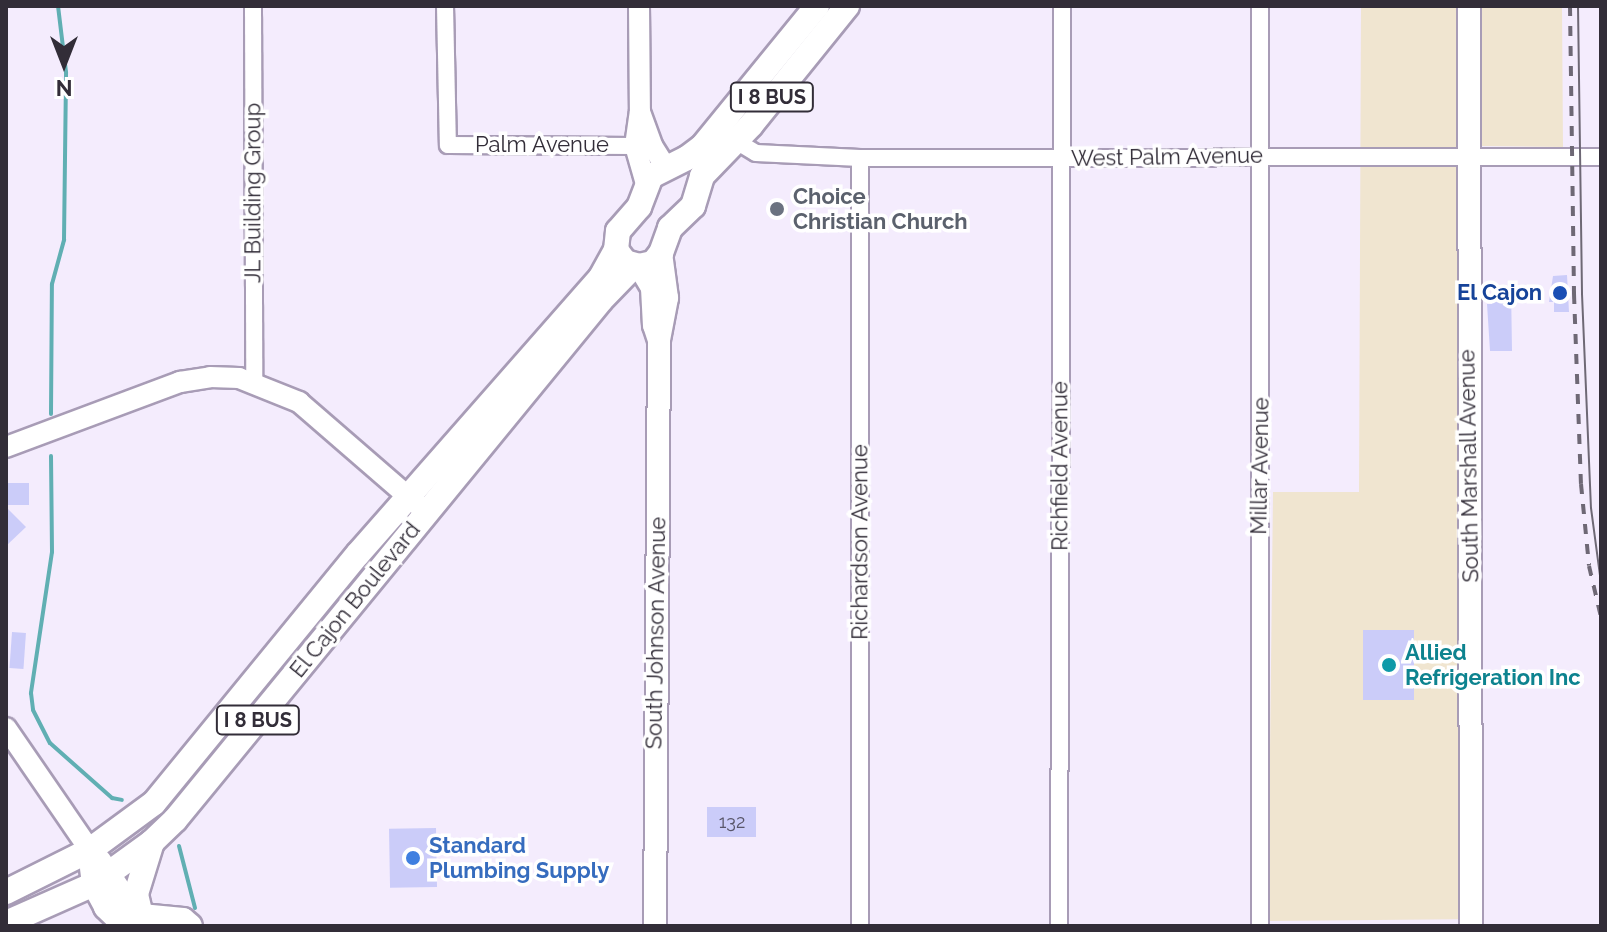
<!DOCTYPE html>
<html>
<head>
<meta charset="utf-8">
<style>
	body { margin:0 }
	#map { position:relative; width:1607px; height:932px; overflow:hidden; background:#f4ecfd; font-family:Raleway,sans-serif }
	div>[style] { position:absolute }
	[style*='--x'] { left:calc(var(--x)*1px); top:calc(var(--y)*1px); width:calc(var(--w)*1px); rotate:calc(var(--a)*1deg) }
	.commercial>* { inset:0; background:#f0e5d0 }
	.stream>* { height:4px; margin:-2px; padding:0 2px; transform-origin:2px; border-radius:2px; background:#60afb3 }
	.building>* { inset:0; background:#cbccf9; transform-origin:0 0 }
	.roads { filter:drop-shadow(2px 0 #a89cb6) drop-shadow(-2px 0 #a89cb6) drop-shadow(0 2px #a89cb6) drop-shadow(0 -2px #a89cb6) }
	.minor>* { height:16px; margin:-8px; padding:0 8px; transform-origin:8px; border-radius:8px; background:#fff }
	.tertiary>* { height:20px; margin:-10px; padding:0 10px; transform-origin:10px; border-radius:10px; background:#fff }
	.secondary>* { height:22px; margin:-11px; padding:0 11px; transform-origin:11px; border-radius:11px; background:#fff }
	.primary>* { height:24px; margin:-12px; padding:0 12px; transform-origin:12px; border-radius:12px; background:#fff }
	.tram>* { height:2px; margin:-1px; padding:0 1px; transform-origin:1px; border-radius:1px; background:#6e6875 }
	.rail>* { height:4px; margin-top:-2px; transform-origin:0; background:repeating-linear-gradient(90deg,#6e6875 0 10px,transparent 0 20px) }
	.dots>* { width:22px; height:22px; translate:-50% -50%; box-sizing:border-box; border:4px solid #fff; border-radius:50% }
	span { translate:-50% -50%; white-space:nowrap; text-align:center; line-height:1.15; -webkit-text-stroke:7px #fff; paint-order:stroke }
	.number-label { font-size:18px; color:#585568 }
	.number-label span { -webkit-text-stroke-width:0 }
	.shield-label span { padding:2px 6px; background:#fff; border:2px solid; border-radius:6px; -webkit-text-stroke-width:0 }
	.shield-label { font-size:20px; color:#322d38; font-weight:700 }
	.street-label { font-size:22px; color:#322d38 }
	.worship-label { font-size:22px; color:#5b616d; font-weight:700 }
	.left { translate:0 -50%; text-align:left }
	.transit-label { font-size:22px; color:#164399; font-weight:700 }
	.right { translate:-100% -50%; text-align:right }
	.culture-label { font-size:22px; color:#0d838f; font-weight:700 }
	.shop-label { font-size:22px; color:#366cbe; font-weight:700 }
	.frame { position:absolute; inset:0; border:8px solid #322d38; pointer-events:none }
	.north { position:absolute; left:24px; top:24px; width:80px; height:80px; -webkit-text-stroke:6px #fff; paint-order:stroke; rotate:180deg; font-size:22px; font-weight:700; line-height:32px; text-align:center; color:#322d38 }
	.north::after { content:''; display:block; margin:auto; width:28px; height:36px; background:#322d38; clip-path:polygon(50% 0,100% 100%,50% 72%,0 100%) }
</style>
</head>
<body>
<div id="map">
	<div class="commercial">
		<div style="clip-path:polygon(1361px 6px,1562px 6px,1563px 147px,1481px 146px,1480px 919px,1268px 921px,1273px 492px,1359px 492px)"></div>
	</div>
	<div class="stream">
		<div style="--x:51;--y:414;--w:130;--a:-89.6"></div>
		<div style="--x:52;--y:284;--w:46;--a:-74.7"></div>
		<div style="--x:64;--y:240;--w:168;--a:-89.3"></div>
		<div style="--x:66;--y:72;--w:66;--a:-96.9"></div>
		<div style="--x:51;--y:456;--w:96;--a:89.4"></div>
		<div style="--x:52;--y:552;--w:143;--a:98.5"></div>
		<div style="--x:31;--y:693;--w:17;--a:83"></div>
		<div style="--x:33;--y:710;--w:37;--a:63"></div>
		<div style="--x:50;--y:743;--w:83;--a:41.6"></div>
		<div style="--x:112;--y:798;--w:10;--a:11"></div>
		<div style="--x:179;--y:846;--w:64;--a:75.5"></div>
	</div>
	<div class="building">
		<div style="clip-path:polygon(1567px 275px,1569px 312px,1554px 312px,1554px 302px,1549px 302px,1553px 276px)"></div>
		<div style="clip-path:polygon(1511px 286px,1512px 351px,1490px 351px,1487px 304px,1492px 304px,1492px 287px)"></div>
		<div style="left:6px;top:483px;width:23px;height:22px"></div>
		<div style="clip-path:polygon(6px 507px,26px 527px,6px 546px)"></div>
		<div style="left:1363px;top:630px;width:51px;height:70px"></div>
		<div style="left:12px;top:632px;width:14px;height:36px;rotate:4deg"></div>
		<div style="left:707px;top:807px;width:49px;height:30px"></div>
		<div style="left:436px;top:828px;width:59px;height:47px;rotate:89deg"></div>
	</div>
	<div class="roads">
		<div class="minor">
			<div style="--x:253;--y:6;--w:375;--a:89.8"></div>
			<div style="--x:445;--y:6;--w:139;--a:88.8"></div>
			<div style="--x:448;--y:145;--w:187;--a:0.3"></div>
			<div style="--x:736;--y:141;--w:23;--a:31"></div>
			<div style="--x:756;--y:153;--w:104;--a:2.8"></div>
			<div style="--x:860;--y:158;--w:741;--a:-0.08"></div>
			<div style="--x:860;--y:158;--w:768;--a:90"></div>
			<div style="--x:1059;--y:926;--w:920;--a:-89.81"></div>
			<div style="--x:1260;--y:926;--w:920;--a:-90"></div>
		</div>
		<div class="tertiary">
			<div style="--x:639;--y:6;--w:106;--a:89.5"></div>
			<div style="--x:646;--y:184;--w:40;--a:-106"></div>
			<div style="--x:635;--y:146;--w:34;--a:-82"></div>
			<div style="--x:640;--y:112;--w:37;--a:70"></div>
			<div style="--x:653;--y:147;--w:22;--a:58"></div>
			<div style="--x:6;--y:447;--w:186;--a:-20.5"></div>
			<div style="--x:180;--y:382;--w:30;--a:-9"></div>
			<div style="--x:210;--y:377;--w:29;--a:2"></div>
			<div style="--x:239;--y:378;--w:65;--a:21.8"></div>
			<div style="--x:299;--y:402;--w:169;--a:40.9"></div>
			<div style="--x:6;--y:728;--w:148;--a:55.5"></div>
		</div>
		<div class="secondary">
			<div style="--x:1469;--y:6;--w:920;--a:89.88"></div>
			<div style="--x:639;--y:266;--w:26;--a:59"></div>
			<div style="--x:652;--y:288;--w:37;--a:87"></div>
			<div style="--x:654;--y:325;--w:16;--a:72"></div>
			<div style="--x:659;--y:340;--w:43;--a:-79.2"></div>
			<div style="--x:667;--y:298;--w:45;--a:-97.6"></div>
			<div style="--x:655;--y:926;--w:586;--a:-89.61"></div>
		</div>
		<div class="primary">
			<div style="--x:817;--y:6;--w:181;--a:129.2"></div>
			<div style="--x:703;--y:146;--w:20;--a:143"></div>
			<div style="--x:687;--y:158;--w:40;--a:153.4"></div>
			<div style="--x:651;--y:176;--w:33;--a:111"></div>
			<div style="--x:639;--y:207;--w:32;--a:131"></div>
			<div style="--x:618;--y:231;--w:19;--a:96"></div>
			<div style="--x:616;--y:250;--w:15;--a:53"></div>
			<div style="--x:625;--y:262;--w:15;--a:16"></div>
			<div style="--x:639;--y:266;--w:14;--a:-12"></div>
			<div style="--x:653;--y:263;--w:13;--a:-51"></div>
			<div style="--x:661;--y:253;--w:27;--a:-70"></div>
			<div style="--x:670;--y:228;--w:32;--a:-44"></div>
			<div style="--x:693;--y:206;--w:31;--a:-73"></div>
			<div style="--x:702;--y:176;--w:71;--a:-46.1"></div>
			<div style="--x:751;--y:125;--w:153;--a:-51.1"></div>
			<div style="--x:99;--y:861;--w:55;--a:56"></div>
			<div style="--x:130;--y:907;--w:14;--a:39"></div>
			<div style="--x:141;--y:916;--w:42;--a:5.4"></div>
			<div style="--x:183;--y:920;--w:9;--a:41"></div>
			<div style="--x:92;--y:868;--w:16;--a:83"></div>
			<div style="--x:94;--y:884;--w:26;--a:62"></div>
			<div style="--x:106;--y:907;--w:28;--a:44"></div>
			<div style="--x:6;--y:892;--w:94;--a:-26.6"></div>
			<div style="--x:90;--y:850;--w:79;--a:-36.3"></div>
			<div style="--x:154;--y:803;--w:322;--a:-50.7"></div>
			<div style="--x:358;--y:554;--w:368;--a:-48.7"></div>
			<div style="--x:601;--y:277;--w:31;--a:-61"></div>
			<div style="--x:141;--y:916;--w:23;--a:-103"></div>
			<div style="--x:136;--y:894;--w:54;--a:-72.9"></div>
			<div style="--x:6;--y:923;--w:96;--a:-23.9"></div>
			<div style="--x:94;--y:884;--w:72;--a:-35.9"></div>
			<div style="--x:152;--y:842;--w:32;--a:-44"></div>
			<div style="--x:175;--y:820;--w:672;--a:-50.67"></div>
			<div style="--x:601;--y:300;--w:47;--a:-45.9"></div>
		</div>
	</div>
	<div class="tram">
		<div style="--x:1578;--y:6;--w:288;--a:89.2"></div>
		<div style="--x:1582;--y:294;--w:214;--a:87.6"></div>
		<div style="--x:1591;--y:508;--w:76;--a:82.4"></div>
	</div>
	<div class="rail">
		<div style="--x:1570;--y:6;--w:288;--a:89.2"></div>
		<div style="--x:1574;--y:294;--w:190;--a:87.9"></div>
		<div style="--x:1581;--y:484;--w:82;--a:84.4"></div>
		<div style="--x:1589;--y:566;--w:52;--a:76.8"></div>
	</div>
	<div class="dots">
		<div style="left:777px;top:209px;background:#6b7280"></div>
		<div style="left:1560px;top:293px;background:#1a4fb4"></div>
		<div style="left:1389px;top:665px;background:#0f9aa8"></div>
		<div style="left:413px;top:858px;background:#3f7fe0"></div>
	</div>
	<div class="number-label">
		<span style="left:732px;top:822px">132</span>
	</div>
	<div class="shield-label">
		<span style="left:772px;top:97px">I 8 BUS</span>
		<span style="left:258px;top:720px">I 8 BUS</span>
	</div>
	<div class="street-label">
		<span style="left:542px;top:145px">Palm Avenue</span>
		<span style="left:1167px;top:157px;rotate:-1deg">West Palm Avenue</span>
		<span style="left:253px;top:193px;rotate:-90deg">JL Building Group</span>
		<span style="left:1060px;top:466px;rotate:-90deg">Richfield Avenue</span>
		<span style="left:1260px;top:466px;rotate:-89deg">Millar Avenue</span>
		<span style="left:1469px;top:466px;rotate:-91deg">South Marshall Avenue</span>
		<span style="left:860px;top:542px;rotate:-90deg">Richardson Avenue</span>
		<span style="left:355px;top:600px;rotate:-51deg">El Cajon Boulevard</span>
		<span style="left:656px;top:633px;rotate:-89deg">South Johnson Avenue</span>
	</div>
	<div class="worship-label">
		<span class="left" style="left:793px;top:209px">Choice<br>Christian Church</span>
	</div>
	<div class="transit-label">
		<span class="right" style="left:1542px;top:293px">El Cajon</span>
	</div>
	<div class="culture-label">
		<span class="left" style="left:1405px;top:665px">Allied<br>Refrigeration Inc</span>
	</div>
	<div class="shop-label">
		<span class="left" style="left:429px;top:858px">Standard<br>Plumbing Supply</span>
	</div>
	<div class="frame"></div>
	<div class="north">N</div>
</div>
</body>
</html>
